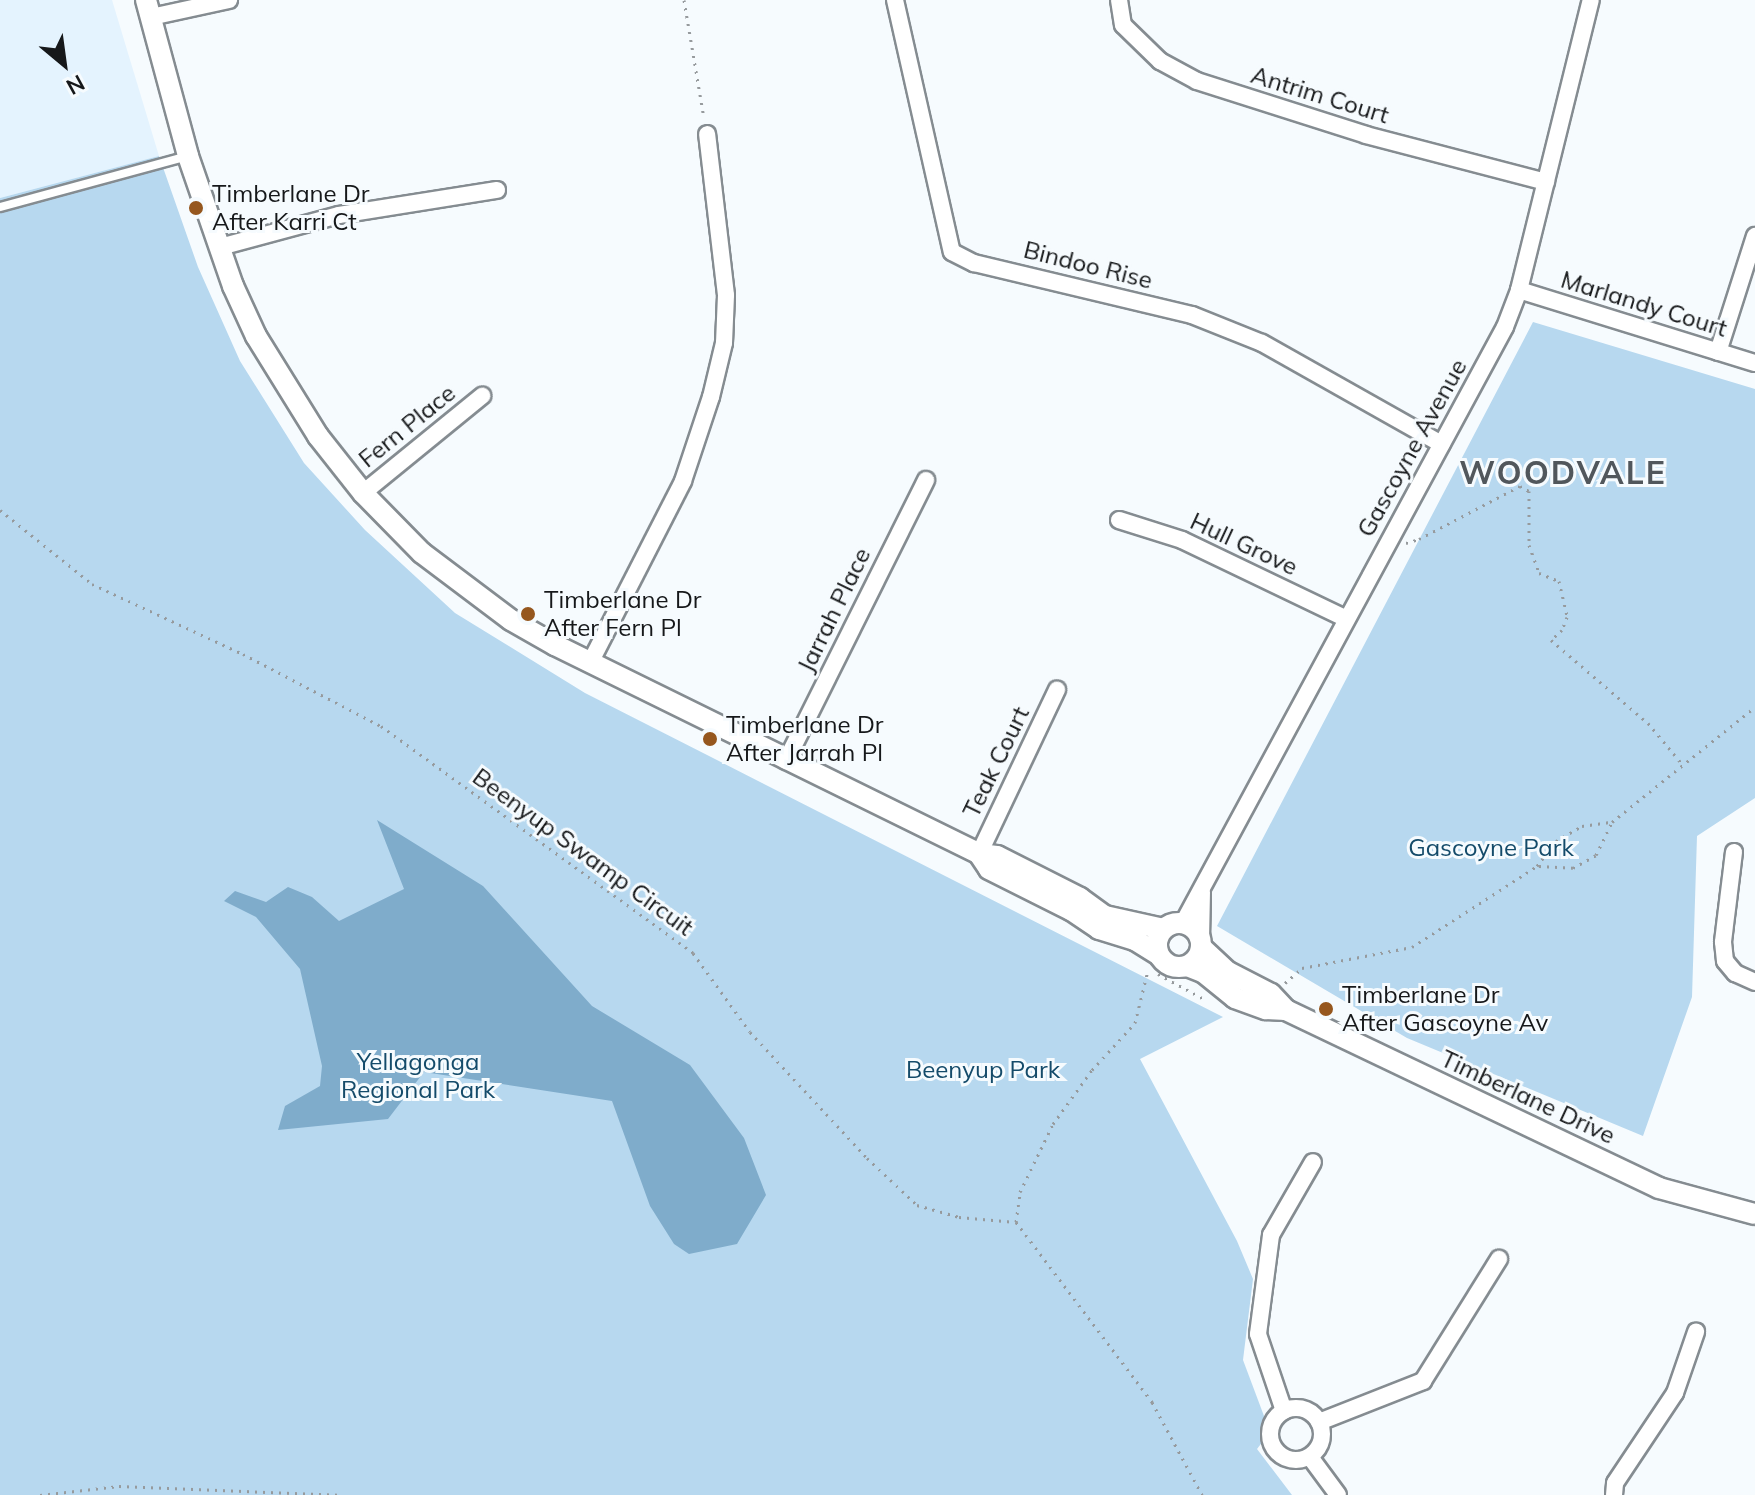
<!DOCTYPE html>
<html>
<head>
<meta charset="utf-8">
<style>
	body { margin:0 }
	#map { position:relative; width:1755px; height:1495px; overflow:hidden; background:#f6fbfe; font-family:Mulish,sans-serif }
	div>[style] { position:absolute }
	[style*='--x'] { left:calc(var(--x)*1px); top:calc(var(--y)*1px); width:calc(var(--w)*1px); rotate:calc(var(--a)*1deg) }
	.built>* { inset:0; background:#e4f3fe }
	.green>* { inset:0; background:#b7d8ef }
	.water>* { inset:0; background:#7faccb }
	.path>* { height:3px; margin-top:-1.5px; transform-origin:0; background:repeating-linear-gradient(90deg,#969a9d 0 2px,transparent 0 8px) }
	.roads { filter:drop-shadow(2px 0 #858c91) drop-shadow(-2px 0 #858c91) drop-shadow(0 2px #858c91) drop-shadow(0 -2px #858c91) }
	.service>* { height:8px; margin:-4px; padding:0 4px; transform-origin:4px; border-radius:4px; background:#fff }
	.minor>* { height:16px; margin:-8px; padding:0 8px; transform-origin:8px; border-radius:8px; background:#fff }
	.minor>.ring { margin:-8px; padding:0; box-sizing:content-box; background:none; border:16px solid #fff; border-radius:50% }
	.tertiary>* { height:20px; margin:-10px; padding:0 10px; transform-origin:10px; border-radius:10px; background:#fff }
	.tertiary>.ring { margin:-10px; padding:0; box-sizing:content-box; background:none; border:20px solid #fff; border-radius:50% }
	.dots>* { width:22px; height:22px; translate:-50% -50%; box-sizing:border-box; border:4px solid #f6fbfe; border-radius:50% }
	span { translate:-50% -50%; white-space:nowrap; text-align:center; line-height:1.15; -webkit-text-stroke:6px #f6fbfe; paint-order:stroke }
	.street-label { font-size:24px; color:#16181a }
	.poi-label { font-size:24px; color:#16181a }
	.left { translate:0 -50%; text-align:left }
	.park-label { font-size:24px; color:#144b6a }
	.district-label { font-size:32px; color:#51575c; font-weight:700; letter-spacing:2px }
	.north { position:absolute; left:24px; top:24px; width:80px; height:80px; -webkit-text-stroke:6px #f6fbfe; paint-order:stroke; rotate:151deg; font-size:22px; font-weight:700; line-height:32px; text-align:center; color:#16181a }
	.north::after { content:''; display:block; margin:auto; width:28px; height:36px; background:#16181a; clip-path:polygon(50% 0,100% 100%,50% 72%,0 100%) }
</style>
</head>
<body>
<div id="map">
	<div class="built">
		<div style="clip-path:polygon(0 0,112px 0,159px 156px,0 198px)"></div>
	</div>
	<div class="green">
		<div style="clip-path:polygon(159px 156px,198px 267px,240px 361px,304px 463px,365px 530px,455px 613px,585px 693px,1223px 1017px,1140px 1059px,1237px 1241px,1253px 1279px,1243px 1360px,1270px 1432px,1257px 1449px,1292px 1495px,0 1495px,0 198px)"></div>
		<div style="clip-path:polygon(1533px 322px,1755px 389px,1755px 798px,1697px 836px,1692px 997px,1643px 1136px,1407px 1038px,1217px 926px)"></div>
	</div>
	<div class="water">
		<div style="clip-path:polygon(377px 820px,483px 886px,592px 1006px,690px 1065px,744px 1138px,766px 1195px,737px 1244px,689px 1254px,674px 1244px,650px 1206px,612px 1101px,424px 1072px,388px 1119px,278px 1130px,285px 1106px,320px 1086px,322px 1066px,300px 969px,256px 917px,224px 901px,235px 891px,266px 902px,288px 887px,312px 897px,339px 921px,404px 889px)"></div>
	</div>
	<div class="path">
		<div style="--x:684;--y:0;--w:120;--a:80.4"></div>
		<div style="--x:0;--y:510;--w:118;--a:38.8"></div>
		<div style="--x:92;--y:584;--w:166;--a:24.9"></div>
		<div style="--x:243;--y:654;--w:156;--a:27.6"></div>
		<div style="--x:381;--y:726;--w:386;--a:36"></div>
		<div style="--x:693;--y:953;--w:97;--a:54.2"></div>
		<div style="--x:750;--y:1032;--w:172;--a:47.1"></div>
		<div style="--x:867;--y:1158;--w:69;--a:43.2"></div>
		<div style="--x:917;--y:1205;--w:44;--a:15.9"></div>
		<div style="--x:959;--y:1217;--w:57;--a:5"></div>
		<div style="--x:1406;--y:543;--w:14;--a:-17"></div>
		<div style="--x:1419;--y:539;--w:114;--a:-27.7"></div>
		<div style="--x:1520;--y:486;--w:10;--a:29"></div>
		<div style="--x:1529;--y:491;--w:54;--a:90"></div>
		<div style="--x:1529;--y:545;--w:30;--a:70"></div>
		<div style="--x:1539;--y:573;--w:22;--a:22"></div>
		<div style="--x:1559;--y:581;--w:37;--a:77"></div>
		<div style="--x:1567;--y:617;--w:14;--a:111"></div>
		<div style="--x:1562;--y:630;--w:15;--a:138"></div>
		<div style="--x:1551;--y:640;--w:128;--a:40.6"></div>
		<div style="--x:1648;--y:723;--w:55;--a:50.2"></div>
		<div style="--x:1539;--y:866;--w:34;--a:3"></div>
		<div style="--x:1573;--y:868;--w:26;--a:-29"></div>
		<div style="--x:1596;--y:855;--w:37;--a:-64"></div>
		<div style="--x:1612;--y:822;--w:184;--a:-38.8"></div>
		<div style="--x:1158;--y:974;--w:52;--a:28.5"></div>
		<div style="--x:1285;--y:983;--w:23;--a:-41"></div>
		<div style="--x:1302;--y:968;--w:112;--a:-10.8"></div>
		<div style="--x:1412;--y:947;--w:149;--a:-32.9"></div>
		<div style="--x:1537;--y:866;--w:31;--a:-53"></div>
		<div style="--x:1556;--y:841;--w:30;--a:-30"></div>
		<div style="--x:1582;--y:826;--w:30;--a:-8"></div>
		<div style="--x:1016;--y:1222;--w:30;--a:-82"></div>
		<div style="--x:1020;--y:1192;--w:76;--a:-64.1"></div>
		<div style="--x:1053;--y:1124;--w:67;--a:-54.2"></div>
		<div style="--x:1092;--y:1070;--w:64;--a:-47.5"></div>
		<div style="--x:1135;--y:1023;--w:55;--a:-76.2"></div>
		<div style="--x:1016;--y:1222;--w:226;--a:52.9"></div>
		<div style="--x:1152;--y:1402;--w:106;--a:61.7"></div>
		<div style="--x:40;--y:1495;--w:80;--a:-6.5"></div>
		<div style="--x:119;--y:1486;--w:220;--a:2.3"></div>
	</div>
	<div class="roads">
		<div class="service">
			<div style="--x:0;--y:207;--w:195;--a:-15.2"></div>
		</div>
		<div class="minor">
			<div style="--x:895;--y:0;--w:258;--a:77.3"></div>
			<div style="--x:952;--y:252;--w:25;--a:27"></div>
			<div style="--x:974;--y:263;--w:224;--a:13.4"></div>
			<div style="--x:1192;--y:315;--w:75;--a:21.8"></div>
			<div style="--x:1262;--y:343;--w:206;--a:29.4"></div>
			<div style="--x:1119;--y:0;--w:25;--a:81"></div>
			<div style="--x:1123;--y:25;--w:52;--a:44.2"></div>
			<div style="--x:1160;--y:61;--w:42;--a:28.4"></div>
			<div style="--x:1197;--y:81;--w:177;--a:17.7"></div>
			<div style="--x:1366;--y:135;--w:186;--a:14.6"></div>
			<div style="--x:151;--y:17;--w:80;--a:-12.3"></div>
			<div style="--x:220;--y:247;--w:123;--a:-15.1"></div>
			<div style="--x:339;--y:215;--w:160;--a:-9"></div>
			<div style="--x:1519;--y:290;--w:247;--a:17.2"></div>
			<div style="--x:1718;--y:352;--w:122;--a:-72.3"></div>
			<div style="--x:363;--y:493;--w:154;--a:-39.2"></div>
			<div style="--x:1119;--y:520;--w:66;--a:17.6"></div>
			<div style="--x:1182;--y:540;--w:181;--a:25.6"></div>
			<div style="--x:590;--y:663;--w:204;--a:-62.9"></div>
			<div style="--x:683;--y:481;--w:89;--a:-71.6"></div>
			<div style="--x:711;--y:397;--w:56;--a:-76.5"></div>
			<div style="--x:724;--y:343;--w:48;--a:-87.6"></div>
			<div style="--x:726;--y:295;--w:162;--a:-96.7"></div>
			<div style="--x:786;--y:761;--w:314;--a:-63.5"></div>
			<div style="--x:1734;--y:852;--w:91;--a:97"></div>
			<div style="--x:1723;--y:942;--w:19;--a:84"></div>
			<div style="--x:1725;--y:961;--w:16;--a:50"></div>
			<div style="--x:1735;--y:973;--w:22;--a:24"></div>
			<div style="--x:979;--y:854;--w:182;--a:-64.6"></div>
			<div style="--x:1183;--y:923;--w:677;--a:-61.62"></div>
			<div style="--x:1505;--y:327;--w:40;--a:-69"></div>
			<div style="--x:1519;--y:290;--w:299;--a:-76.1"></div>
			<div style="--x:1201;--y:939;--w:47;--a:-88.8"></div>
			<div class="ring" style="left:1270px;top:1408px;width:36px;height:36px"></div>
			<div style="--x:1284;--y:1411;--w:81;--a:-108.7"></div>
			<div style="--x:1258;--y:1334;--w:100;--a:-82.5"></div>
			<div style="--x:1271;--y:1235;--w:84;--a:-60.1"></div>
			<div style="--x:1319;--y:1422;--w:112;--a:-21.5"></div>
			<div style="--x:1423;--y:1381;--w:144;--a:-58.1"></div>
			<div style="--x:1310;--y:1457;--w:47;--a:53.6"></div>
			<div style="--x:1614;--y:1495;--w:12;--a:-85"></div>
			<div style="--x:1615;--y:1483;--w:108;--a:-56.3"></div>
			<div style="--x:1675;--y:1393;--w:65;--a:-71"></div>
		</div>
		<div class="tertiary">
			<div style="--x:146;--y:0;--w:162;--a:74.9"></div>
			<div style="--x:188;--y:156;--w:138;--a:70.9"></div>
			<div style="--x:233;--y:286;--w:55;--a:65.3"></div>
			<div style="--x:256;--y:336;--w:118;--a:58.2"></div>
			<div style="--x:318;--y:436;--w:73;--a:51.7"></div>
			<div style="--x:363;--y:493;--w:84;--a:45.5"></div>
			<div style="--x:422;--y:553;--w:111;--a:37"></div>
			<div style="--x:511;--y:620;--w:51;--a:29.6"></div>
			<div style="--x:555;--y:645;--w:473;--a:26.2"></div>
			<div style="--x:979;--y:854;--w:18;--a:6"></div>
			<div style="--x:997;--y:856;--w:93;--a:26.8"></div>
			<div style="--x:1080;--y:898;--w:31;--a:36"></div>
			<div style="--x:1105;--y:916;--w:59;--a:12.6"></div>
			<div style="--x:979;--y:854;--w:18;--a:56"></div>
			<div style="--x:989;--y:869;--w:92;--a:26.6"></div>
			<div style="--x:1071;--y:910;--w:34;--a:34"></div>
			<div style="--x:1099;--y:929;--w:38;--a:17"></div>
			<div style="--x:1135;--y:940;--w:28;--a:32"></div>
			<div class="ring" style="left:1157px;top:923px;width:24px;height:24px"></div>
			<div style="--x:1201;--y:947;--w:37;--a:43"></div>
			<div style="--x:1228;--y:972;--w:48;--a:27.1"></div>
			<div style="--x:1271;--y:994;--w:22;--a:47"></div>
			<div style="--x:1187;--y:966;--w:17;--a:21"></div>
			<div style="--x:1203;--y:972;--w:41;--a:39.1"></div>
			<div style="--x:1235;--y:998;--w:33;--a:20"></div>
			<div style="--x:1266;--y:1009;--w:20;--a:3"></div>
			<div style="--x:1286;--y:1010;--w:413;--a:25.5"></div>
			<div style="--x:1659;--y:1188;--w:99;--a:15.2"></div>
		</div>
	</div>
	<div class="dots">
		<div style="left:196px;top:208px;background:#96571e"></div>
		<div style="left:528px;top:614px;background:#96571e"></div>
		<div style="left:710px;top:739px;background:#96571e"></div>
		<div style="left:1326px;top:1009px;background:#96571e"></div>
	</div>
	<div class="street-label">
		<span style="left:1320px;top:95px;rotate:17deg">Antrim Court</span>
		<span style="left:1088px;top:265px;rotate:14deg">Bindoo Rise</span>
		<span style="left:1644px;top:304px;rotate:17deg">Marlandy Court</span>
		<span style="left:407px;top:426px;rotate:-39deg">Fern Place</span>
		<span style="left:1412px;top:448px;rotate:-61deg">Gascoyne Avenue</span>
		<span style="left:1244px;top:544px;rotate:25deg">Hull Grove</span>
		<span style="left:834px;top:610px;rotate:-64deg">Jarrah Place</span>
		<span style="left:996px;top:762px;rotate:-64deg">Teak Court</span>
		<span style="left:583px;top:852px;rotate:36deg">Beenyup Swamp Circuit</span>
		<span style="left:1528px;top:1097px;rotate:25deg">Timberlane Drive</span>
	</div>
	<div class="poi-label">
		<span class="left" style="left:212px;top:208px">Timberlane Dr<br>After Karri Ct</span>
		<span class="left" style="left:544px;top:614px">Timberlane Dr<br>After Fern Pl</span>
		<span class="left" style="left:726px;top:739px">Timberlane Dr<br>After Jarrah Pl</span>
		<span class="left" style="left:1342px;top:1009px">Timberlane Dr<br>After Gascoyne Av</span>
	</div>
	<div class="park-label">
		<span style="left:1491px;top:848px">Gascoyne Park</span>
		<span style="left:418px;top:1076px">Yellagonga<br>Regional Park</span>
		<span style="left:983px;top:1070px">Beenyup Park</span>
	</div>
	<div class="district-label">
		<span style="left:1563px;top:472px">WOODVALE</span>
	</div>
	<div class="north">N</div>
</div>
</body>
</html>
